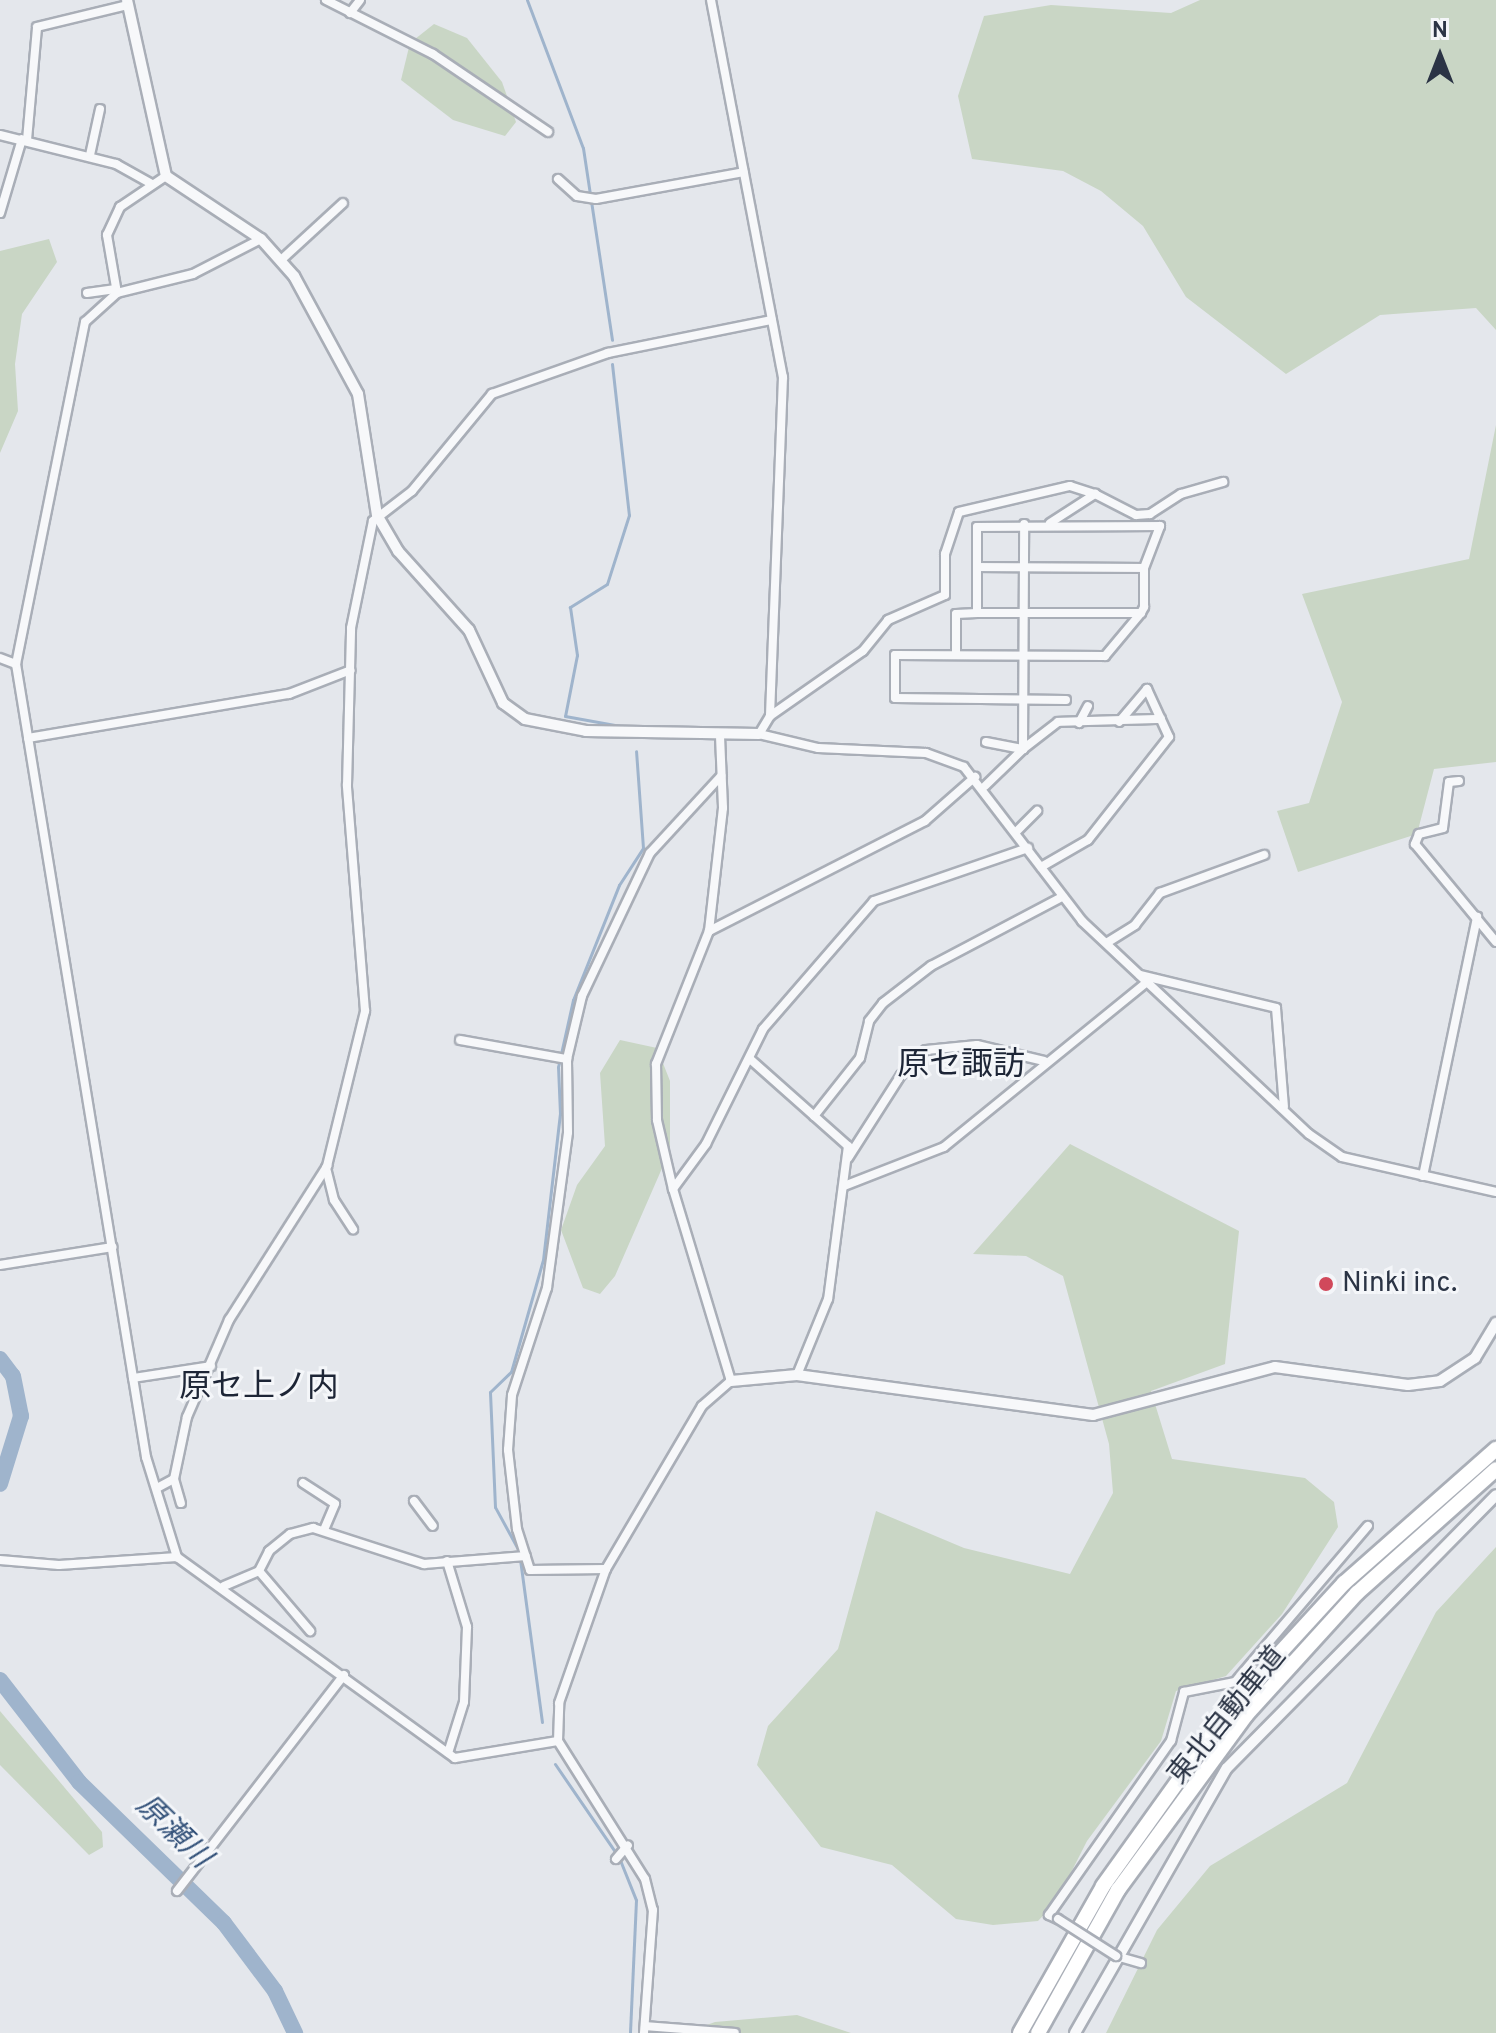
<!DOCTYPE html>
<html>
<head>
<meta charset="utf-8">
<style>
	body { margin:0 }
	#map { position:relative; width:1496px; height:2033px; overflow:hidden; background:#e4e7ec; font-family:Overpass,"Noto Sans JP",sans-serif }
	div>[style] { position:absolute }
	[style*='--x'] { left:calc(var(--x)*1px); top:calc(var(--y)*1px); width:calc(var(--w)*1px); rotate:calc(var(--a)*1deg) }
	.green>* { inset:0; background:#c9d6c5 }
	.stream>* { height:3px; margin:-1.5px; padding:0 1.5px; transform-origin:1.5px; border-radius:1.5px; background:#9fb4cc }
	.river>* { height:16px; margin:-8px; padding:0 8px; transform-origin:8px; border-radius:8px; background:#9fb4cc }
	.roads { filter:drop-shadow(2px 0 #a9aeb7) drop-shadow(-2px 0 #a9aeb7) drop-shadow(0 2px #a9aeb7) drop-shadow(0 -2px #a9aeb7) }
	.minor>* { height:8px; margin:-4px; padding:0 4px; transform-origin:4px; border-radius:4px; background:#f7f8fa }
	.tertiary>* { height:10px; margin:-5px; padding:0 5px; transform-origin:5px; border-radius:5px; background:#f7f8fa }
	.motorway>* { height:14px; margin:-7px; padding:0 7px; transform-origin:7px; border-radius:7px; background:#fff }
	.bridges { filter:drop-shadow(2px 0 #a9aeb7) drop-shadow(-2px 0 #a9aeb7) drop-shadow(0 2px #a9aeb7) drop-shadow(0 -2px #a9aeb7) }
	.minor-bridge>* { height:8px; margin:-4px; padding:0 4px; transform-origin:4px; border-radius:4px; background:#f7f8fa }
	.dots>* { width:22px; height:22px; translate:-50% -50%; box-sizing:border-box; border:4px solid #f4f6f9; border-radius:50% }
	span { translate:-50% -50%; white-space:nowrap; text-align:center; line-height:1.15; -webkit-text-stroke:6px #f4f6f9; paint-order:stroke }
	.poi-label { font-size:28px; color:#2b3445 }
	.left { translate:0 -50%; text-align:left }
	.street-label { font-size:28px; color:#2b3445 }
	.water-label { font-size:30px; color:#34527a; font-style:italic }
	.quarter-label { font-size:32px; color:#1d2536 }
	.north { position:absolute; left:1400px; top:16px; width:80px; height:80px; -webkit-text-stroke:6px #f4f6f9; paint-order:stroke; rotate:0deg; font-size:22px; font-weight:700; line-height:32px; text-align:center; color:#2b3445 }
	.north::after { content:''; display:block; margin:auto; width:28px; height:36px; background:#2b3445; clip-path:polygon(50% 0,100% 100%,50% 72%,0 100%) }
</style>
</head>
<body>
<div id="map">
	<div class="green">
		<div style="clip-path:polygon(1200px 0,1496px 0,1496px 330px,1476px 308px,1380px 315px,1286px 374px,1186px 297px,1143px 226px,1101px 191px,1063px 171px,972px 159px,958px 96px,984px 16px,1051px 5px,1171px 13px)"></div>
		<div style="clip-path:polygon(434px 24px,467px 38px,502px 82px,516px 122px,505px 136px,453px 120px,401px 80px,410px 43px)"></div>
		<div style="clip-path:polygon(49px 239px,57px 262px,22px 314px,15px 364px,18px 411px,0 453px,0 251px)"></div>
		<div style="clip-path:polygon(1496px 425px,1496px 762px,1434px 769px,1417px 834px,1298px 872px,1277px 811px,1309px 803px,1342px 702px,1302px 594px,1469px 559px)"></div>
		<div style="clip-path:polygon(620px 1040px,657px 1048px,670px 1081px,670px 1150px,615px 1276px,600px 1294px,583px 1288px,561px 1230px,577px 1185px,605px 1146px,600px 1073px)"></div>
		<div style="clip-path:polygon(1070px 1144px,1239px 1231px,1225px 1364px,1151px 1391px,1172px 1459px,1305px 1478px,1334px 1502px,1338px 1527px,1282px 1614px,1226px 1676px,1176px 1691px,1161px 1741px,1087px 1841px,1056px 1902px,1038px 1921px,993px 1925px,956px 1919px,892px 1865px,821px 1847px,757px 1765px,768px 1726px,838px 1649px,876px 1511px,964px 1548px,1070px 1574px,1113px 1493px,1109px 1444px,1063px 1276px,1026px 1256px,973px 1254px)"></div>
		<div style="clip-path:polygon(1496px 1547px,1496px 2033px,1106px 2033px,1157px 1930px,1210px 1866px,1347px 1783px,1436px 1612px)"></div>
		<div style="clip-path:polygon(0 1711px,102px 1832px,103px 1847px,89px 1855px,0 1765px)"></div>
		<div style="clip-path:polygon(797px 2015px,851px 2033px,685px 2033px,715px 2022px)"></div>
	</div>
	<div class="stream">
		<div style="--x:527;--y:0;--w:158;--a:69.3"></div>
		<div style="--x:583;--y:148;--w:194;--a:81.4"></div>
		<div style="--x:612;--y:364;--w:152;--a:83.6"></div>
		<div style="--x:629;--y:515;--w:72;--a:107.7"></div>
		<div style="--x:607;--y:584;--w:44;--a:148.1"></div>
		<div style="--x:570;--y:607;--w:49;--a:81.7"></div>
		<div style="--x:577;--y:655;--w:62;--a:101.1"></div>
		<div style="--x:565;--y:716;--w:73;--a:10.2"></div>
		<div style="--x:542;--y:1722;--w:173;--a:-97.7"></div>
		<div style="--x:519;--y:1551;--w:50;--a:-118.6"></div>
		<div style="--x:495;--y:1507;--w:115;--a:-92.5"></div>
		<div style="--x:490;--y:1392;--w:29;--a:-44"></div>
		<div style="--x:511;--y:1372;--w:116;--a:-74.1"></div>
		<div style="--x:543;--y:1260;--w:147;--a:-83.4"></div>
		<div style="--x:560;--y:1114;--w:47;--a:-92.4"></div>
		<div style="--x:558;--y:1067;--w:69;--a:-77.4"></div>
		<div style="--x:573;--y:1000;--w:124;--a:-68.2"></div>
		<div style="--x:619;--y:885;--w:44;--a:-57"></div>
		<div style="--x:643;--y:848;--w:97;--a:-94.1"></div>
		<div style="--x:555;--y:1764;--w:108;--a:55.6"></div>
		<div style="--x:620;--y:1860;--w:43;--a:68.2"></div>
		<div style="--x:636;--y:1900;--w:133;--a:92.6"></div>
	</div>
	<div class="river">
		<div style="--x:0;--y:1359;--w:21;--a:53"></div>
		<div style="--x:13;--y:1376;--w:41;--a:78.7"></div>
		<div style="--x:21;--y:1416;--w:71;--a:107.2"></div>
		<div style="--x:0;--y:1680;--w:129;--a:52.2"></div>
		<div style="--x:79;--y:1782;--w:202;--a:44.2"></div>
		<div style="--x:224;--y:1923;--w:85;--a:53.1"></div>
		<div style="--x:275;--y:1991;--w:47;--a:64.5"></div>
	</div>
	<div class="roads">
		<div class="minor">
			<div style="--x:326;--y:0;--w:120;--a:26.8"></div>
			<div style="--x:433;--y:54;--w:139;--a:34.1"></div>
			<div style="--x:711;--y:0;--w:384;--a:79.2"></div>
			<div style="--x:783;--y:377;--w:339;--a:92.2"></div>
			<div style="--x:770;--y:716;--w:21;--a:121"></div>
			<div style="--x:350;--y:13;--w:16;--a:-52"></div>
			<div style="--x:0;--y:135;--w:120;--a:14"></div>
			<div style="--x:116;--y:164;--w:41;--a:29.1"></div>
			<div style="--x:27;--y:140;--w:113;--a:-84.9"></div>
			<div style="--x:37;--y:27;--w:93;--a:-13.7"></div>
			<div style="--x:90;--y:155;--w:47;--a:-77.7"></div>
			<div style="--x:558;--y:179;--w:25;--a:42"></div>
			<div style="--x:577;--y:196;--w:19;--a:9"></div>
			<div style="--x:596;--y:199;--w:150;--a:-10.3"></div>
			<div style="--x:0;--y:213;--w:77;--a:-73.4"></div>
			<div style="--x:261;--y:239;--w:76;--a:152.8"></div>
			<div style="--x:193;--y:274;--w:78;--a:166"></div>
			<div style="--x:117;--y:293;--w:43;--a:137.8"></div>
			<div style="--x:85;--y:322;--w:349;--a:101.4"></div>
			<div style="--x:16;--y:664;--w:804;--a:80.69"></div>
			<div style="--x:146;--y:1457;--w:105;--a:72.8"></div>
			<div style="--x:177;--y:1557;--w:343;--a:35.9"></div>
			<div style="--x:455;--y:1758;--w:104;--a:-9.4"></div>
			<div style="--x:558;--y:1741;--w:38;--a:-88"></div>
			<div style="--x:559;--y:1703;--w:142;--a:-70.7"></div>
			<div style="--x:606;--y:1569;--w:189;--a:-59.5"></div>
			<div style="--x:702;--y:1406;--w:38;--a:-41"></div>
			<div style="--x:731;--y:1381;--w:201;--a:-106.8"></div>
			<div style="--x:673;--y:1189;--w:56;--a:-53.7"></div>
			<div style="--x:706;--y:1144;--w:128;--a:-63.6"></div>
			<div style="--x:763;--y:1029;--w:169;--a:-49.1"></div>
			<div style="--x:874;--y:901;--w:163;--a:-19"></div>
			<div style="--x:281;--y:260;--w:84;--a:-42.6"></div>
			<div style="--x:87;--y:293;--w:29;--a:-8"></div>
			<div style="--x:117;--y:293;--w:59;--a:-99.8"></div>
			<div style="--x:107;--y:235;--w:31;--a:-65"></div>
			<div style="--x:120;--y:207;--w:55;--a:-34"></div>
			<div style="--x:1050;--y:523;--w:54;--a:-32.8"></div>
			<div style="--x:1095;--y:494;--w:46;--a:27.1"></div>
			<div style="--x:1136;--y:515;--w:14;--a:-4"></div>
			<div style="--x:1150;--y:514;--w:37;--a:-33"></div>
			<div style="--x:1181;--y:494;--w:44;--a:-15.9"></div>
			<div style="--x:978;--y:567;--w:166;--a:0.3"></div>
			<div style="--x:956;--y:655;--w:41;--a:-90"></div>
			<div style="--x:956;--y:614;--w:21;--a:-3"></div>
			<div style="--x:0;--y:658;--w:17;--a:21"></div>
			<div style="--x:1066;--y:700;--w:171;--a:-179.3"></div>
			<div style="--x:895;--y:698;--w:43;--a:-90"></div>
			<div style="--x:895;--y:655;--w:210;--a:0.3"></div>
			<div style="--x:1105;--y:656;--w:56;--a:-50.1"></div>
			<div style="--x:1141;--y:613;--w:7;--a:-63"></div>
			<div style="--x:1144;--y:607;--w:39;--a:-90"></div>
			<div style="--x:1144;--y:568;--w:45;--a:-69.1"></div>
			<div style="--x:1160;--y:526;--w:183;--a:179.7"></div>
			<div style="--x:977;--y:527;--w:86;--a:90"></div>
			<div style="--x:977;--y:613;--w:164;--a:0"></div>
			<div style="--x:770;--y:716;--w:113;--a:-35"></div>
			<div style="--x:863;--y:651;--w:40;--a:-51"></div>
			<div style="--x:888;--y:620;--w:62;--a:-23.7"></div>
			<div style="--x:945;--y:595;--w:41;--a:-90"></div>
			<div style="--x:945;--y:554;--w:44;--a:-71.6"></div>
			<div style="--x:959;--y:512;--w:114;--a:-13.2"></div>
			<div style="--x:1070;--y:486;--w:26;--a:18"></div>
			<div style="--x:1079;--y:723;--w:19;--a:-62"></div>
			<div style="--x:759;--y:734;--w:61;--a:13.3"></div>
			<div style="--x:818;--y:748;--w:108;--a:2.7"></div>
			<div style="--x:926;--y:753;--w:40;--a:20.2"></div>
			<div style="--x:964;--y:767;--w:194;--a:52.5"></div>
			<div style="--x:1082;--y:921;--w:311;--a:43.2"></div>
			<div style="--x:1309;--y:1134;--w:40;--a:34.9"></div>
			<div style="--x:1342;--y:1157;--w:158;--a:12.8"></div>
			<div style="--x:720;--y:736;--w:72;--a:87.6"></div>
			<div style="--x:723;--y:808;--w:124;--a:96.5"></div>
			<div style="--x:709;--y:931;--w:242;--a:-27"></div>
			<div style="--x:925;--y:821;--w:67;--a:-41.3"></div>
			<div style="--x:28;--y:738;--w:265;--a:-9.6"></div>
			<div style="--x:289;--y:694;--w:66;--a:-21.2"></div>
			<div style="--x:986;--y:742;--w:38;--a:11"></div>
			<div style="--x:1023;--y:749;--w:44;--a:-37.6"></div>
			<div style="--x:1058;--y:722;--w:103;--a:-1.7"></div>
			<div style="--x:1459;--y:781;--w:10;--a:174"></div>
			<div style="--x:1449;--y:782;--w:46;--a:97.4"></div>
			<div style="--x:1443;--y:828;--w:25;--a:166"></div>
			<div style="--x:1419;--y:834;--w:11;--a:112"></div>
			<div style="--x:1415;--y:844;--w:127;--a:50.4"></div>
			<div style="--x:985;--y:786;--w:53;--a:-44.2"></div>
			<div style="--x:1023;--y:749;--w:225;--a:-89.7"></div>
			<div style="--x:1016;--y:832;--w:30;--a:-45"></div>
			<div style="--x:1041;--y:867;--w:54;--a:-29.9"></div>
			<div style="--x:1088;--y:840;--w:131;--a:-51.8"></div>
			<div style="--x:1169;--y:737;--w:53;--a:-114.6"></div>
			<div style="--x:1147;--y:689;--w:43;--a:130.3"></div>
			<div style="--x:1108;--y:942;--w:32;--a:-32"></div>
			<div style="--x:1135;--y:925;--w:41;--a:-52"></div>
			<div style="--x:1160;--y:893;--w:111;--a:-20.1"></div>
			<div style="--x:1140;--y:975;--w:140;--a:13.6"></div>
			<div style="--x:1276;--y:1008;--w:99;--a:85.4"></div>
			<div style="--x:460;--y:1040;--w:109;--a:10.1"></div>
			<div style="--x:750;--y:1059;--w:131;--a:41.6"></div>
			<div style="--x:848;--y:1146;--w:154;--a:97.4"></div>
			<div style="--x:828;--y:1299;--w:82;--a:112.2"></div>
			<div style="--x:814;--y:1116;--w:74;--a:-51.6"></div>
			<div style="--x:860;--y:1058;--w:38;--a:-76"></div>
			<div style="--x:869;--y:1021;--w:23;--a:-52"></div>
			<div style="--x:883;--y:1003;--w:61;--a:-37.6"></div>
			<div style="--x:931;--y:966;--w:148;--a:-27.8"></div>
			<div style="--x:848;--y:1158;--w:98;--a:-57.4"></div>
			<div style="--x:901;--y:1075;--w:35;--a:-45"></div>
			<div style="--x:926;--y:1050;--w:51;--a:-5.6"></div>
			<div style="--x:977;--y:1045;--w:69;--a:13.4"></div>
			<div style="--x:326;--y:1168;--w:33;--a:76"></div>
			<div style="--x:334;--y:1200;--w:35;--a:57"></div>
			<div style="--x:1423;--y:1176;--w:265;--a:-78.2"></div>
			<div style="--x:844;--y:1186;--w:107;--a:-21.3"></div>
			<div style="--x:944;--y:1147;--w:262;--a:-39.1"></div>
			<div style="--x:673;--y:1189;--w:71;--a:-103.1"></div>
			<div style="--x:657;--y:1120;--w:56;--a:-91"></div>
			<div style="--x:656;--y:1064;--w:143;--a:-68.3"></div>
			<div style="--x:0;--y:1265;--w:114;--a:-9.1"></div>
			<div style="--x:133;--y:1378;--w:79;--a:-8.7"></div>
			<div style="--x:174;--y:1479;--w:25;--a:74"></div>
			<div style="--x:303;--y:1483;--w:38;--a:33"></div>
			<div style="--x:335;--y:1504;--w:28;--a:113"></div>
			<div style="--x:157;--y:1488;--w:19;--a:-28"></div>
			<div style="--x:174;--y:1479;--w:63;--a:-78.2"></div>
			<div style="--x:187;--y:1417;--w:106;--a:-66.6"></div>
			<div style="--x:229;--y:1320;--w:183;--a:-57.5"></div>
			<div style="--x:327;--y:1166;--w:160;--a:-76.2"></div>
			<div style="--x:365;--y:1011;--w:227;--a:-94.6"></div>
			<div style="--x:347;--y:785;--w:157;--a:-88.5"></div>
			<div style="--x:351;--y:628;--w:109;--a:-78.4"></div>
			<div style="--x:373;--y:521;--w:49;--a:-37.6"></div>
			<div style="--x:412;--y:491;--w:126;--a:-50.5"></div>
			<div style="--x:492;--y:394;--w:123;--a:-19.5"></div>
			<div style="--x:608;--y:353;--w:167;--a:-11.4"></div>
			<div style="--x:414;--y:1501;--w:31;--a:53"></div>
			<div style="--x:0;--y:1560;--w:59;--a:4.8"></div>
			<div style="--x:59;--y:1565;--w:118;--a:-3.9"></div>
			<div style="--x:447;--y:1561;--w:69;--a:73.1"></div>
			<div style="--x:467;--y:1627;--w:75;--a:92.3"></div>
			<div style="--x:464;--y:1702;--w:53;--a:107.4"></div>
			<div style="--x:606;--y:1569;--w:76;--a:179.2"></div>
			<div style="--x:530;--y:1570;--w:43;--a:-107.6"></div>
			<div style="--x:517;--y:1529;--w:80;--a:-96.5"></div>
			<div style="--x:508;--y:1450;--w:55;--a:-85.8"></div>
			<div style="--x:512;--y:1395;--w:113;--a:-71.9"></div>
			<div style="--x:547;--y:1288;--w:157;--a:-82.3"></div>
			<div style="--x:568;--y:1132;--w:73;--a:-90.8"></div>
			<div style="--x:567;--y:1059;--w:65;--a:-76.6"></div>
			<div style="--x:582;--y:996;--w:158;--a:-64.6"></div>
			<div style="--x:650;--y:853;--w:105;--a:-47.3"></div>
			<div style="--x:259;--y:1571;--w:79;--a:49.6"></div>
			<div style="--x:224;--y:1586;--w:38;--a:-23"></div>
			<div style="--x:259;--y:1571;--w:22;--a:-63"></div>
			<div style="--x:269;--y:1551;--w:27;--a:-39"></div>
			<div style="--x:290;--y:1534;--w:24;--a:-15"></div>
			<div style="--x:313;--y:1528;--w:117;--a:18"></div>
			<div style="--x:424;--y:1564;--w:102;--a:-4.5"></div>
			<div style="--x:558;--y:1741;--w:163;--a:57.8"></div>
			<div style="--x:645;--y:1879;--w:32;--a:76"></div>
			<div style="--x:653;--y:1910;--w:123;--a:94.2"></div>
			<div style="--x:616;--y:1859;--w:18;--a:-49"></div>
			<div style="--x:177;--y:1891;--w:273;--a:-52.3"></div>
			<div style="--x:1058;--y:1919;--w:10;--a:-156"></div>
			<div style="--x:1049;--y:1915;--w:213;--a:-55"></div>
			<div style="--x:1171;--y:1741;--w:51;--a:-75.1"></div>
			<div style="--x:1184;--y:1692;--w:52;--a:-11.1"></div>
			<div style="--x:1235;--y:1682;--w:205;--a:-49.6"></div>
			<div style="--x:1116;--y:1956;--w:26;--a:16"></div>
			<div style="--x:645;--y:2026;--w:90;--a:4.4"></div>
		</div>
		<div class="tertiary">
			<div style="--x:127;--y:0;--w:180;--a:77.5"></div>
			<div style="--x:166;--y:176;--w:114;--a:33.6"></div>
			<div style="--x:261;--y:239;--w:50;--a:48.3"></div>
			<div style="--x:294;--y:276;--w:134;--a:61.5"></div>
			<div style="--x:358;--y:394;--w:122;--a:81.1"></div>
			<div style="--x:377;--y:515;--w:42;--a:59.7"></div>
			<div style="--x:398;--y:551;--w:106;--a:48.1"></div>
			<div style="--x:469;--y:630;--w:81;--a:65"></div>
			<div style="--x:503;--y:703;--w:27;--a:36"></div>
			<div style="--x:525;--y:719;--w:62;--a:11.1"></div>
			<div style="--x:586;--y:731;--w:173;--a:1"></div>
			<div style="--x:731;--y:1381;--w:66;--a:-5.2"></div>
			<div style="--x:797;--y:1375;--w:299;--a:7.7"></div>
			<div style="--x:1093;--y:1415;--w:188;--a:-14.8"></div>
			<div style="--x:1275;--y:1367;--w:134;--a:7.7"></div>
			<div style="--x:1408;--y:1385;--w:32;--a:-7"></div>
			<div style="--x:1440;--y:1381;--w:42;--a:-33.3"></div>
			<div style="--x:1475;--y:1358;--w:41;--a:-59"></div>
			<div style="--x:1075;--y:2033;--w:305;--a:-60.2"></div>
			<div style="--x:1227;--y:1768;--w:383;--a:-45.4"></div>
		</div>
		<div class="motorway">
			<div style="--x:1020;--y:2033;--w:169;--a:-60.5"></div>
			<div style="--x:1103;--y:1886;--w:225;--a:-54.4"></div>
			<div style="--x:1234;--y:1703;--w:163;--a:-47.5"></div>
			<div style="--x:1344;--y:1583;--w:203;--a:-41.4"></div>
			<div style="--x:1038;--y:2033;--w:164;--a:-60.8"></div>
			<div style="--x:1118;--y:1890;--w:217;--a:-53.8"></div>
			<div style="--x:1246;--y:1715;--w:165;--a:-47.7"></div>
			<div style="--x:1357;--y:1593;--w:186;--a:-41.7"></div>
		</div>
	</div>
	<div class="bridges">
		<div class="minor-bridge">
			<div style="--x:1058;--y:1919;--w:69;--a:32.5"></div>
		</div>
	</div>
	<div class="dots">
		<div style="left:1326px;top:1284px;background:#d1495b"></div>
	</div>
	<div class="poi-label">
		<span class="left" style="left:1342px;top:1284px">Ninki inc.</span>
	</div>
	<div class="street-label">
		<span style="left:1228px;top:1716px;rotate:-51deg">東北自動車道</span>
	</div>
	<div class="water-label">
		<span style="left:172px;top:1833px;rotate:44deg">原瀬川</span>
	</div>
	<div class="quarter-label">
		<span style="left:961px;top:1066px">原セ諏訪</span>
		<span style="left:259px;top:1388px">原セ上ノ内</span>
	</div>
	<div class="north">N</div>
</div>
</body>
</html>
